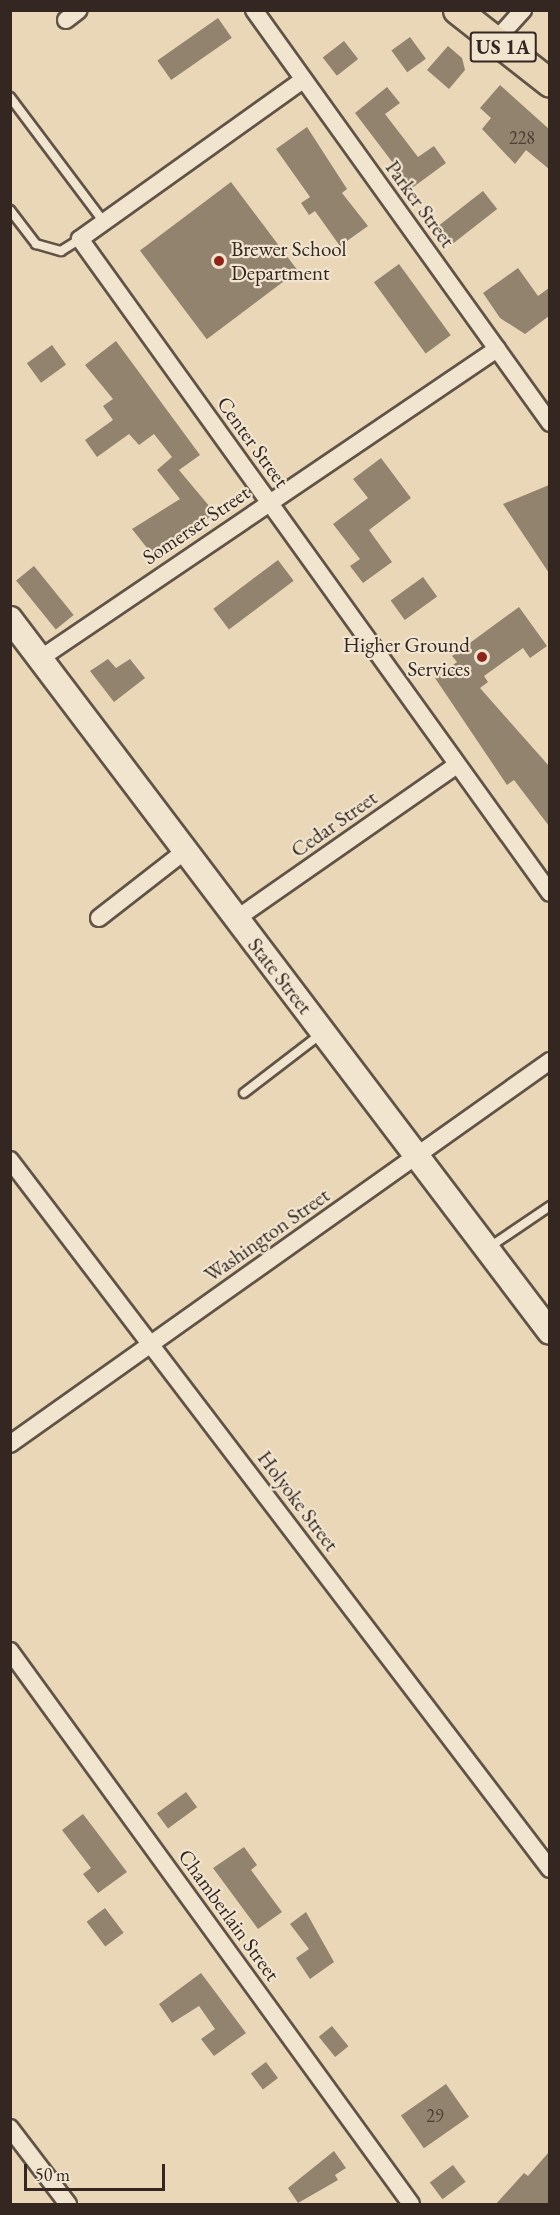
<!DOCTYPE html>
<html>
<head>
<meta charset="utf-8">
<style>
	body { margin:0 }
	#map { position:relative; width:560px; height:2215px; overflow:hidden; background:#e9d7b7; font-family:"EB Garamond",serif }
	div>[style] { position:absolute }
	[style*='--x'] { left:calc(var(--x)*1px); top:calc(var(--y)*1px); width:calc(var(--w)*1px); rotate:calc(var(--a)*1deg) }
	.building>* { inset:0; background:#92836f; transform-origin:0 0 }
	.roads { filter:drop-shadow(2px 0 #615346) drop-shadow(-2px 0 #615346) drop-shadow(0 2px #615346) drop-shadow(0 -2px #615346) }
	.service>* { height:8px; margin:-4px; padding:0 4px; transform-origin:4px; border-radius:4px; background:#f1e5d0 }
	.minor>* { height:16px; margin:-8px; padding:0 8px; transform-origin:8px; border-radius:8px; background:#f1e5d0 }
	.secondary>* { height:24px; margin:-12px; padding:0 12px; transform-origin:12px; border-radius:12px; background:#f1e5d0 }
	.primary>* { height:27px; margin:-13.5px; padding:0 13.5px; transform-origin:13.5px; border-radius:13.5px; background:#e9d7b7 }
	.dots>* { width:16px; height:16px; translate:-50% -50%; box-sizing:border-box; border:3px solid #f1e5d0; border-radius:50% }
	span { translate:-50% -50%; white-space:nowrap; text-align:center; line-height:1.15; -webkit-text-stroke:4.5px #f1e5d0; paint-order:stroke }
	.number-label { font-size:18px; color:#4c3e34 }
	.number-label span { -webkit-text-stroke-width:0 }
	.shield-label span { padding:2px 4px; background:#f1e5d0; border:2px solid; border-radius:4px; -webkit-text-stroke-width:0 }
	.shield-label { font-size:20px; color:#342721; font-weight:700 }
	.street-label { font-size:21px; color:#342721 }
	.poi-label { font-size:21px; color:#342721 }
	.left { translate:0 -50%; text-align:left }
	.right { translate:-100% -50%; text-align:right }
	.frame { position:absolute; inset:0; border:12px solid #342721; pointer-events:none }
	.scale { position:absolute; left:24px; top:2164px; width:141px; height:27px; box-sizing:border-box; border:3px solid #342721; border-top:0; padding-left:8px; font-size:18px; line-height:21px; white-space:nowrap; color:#342721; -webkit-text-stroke:4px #f1e5d0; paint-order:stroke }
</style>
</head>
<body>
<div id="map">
	<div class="building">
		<div style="left:218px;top:18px;width:24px;height:74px;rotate:55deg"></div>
		<div style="left:410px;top:37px;width:27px;height:23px;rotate:54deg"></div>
		<div style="left:344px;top:41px;width:23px;height:27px;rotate:52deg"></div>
		<div style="clip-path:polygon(448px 46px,462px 58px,465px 70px,449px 89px,427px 70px)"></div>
		<div style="clip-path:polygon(500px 85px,549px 129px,549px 169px,526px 150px,515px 164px,482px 129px,491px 118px,480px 108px)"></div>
		<div style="clip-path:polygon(387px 87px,400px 103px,385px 114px,418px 157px,434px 146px,446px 163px,412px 188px,355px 113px)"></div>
		<div style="clip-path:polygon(307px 127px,347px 189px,342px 193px,368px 226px,340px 246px,315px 211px,309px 215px,301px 203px,310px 197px,276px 149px)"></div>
		<div style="left:231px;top:182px;width:111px;height:114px;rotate:53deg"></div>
		<div style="left:483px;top:191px;width:23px;height:56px;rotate:52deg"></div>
		<div style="left:399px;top:264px;width:88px;height:31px;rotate:54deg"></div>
		<div style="clip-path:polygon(518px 268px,538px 296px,549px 288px,549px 316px,525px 334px,500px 318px,483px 293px)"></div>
		<div style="clip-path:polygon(116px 341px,200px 455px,179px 470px,215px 513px,155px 558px,132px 529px,180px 499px,157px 470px,172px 457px,154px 434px,139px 445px,129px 434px,97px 457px,85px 440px,113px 420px,103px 406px,113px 399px,85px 365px)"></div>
		<div style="left:52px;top:345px;width:24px;height:31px;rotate:54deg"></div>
		<div style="clip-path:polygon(381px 458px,411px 498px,369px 530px,392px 562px,363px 583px,350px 566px,360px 559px,333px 524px,368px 498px,353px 479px)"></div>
		<div style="clip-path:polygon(549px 485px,549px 573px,503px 504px)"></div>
		<div style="left:278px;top:560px;width:26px;height:81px;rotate:53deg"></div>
		<div style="left:34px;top:566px;width:63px;height:23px;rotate:51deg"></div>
		<div style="left:423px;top:577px;width:24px;height:40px;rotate:54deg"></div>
		<div style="clip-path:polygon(519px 607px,547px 646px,530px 658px,523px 648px,484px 676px,488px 682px,480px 688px,549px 766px,549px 826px,514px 780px,507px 785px,435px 678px,457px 662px,452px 656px)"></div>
		<div style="clip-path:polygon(108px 659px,116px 668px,130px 659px,145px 678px,114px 702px,90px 671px)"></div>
		<div style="left:186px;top:1792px;width:19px;height:36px;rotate:54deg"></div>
		<div style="clip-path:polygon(83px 1814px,127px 1872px,98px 1893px,83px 1874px,91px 1868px,62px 1830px)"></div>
		<div style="clip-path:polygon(244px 1847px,257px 1865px,251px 1870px,282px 1912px,258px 1929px,213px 1868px)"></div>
		<div style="left:105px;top:1908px;width:31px;height:23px;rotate:53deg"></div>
		<div style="clip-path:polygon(306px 1912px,334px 1962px,310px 1979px,296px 1958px,309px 1949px,290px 1924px)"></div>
		<div style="clip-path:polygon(201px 1973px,246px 2033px,214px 2056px,201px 2039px,215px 2029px,199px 2006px,172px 2023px,159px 2004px)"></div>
		<div style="left:332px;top:2026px;width:26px;height:17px;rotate:51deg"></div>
		<div style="left:266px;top:2062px;width:20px;height:19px;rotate:53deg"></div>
		<div style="left:446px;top:2084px;width:40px;height:55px;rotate:55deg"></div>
		<div style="clip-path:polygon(334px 2151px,346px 2168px,335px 2175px,338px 2180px,298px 2203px,288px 2188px)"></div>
		<div style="clip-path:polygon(549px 2152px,549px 2205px,495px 2205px,524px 2173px,528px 2176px)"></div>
		<div style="left:453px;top:2165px;width:21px;height:29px;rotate:53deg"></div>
	</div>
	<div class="roads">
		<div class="service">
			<div style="--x:10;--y:97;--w:156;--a:53.1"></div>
			<div style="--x:10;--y:210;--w:43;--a:52.6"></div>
			<div style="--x:36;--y:244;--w:26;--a:16"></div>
			<div style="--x:61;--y:251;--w:22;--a:-32"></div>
			<div style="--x:244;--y:1093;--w:97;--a:-37.5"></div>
			<div style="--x:488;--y:1248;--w:75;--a:-34.1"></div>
		</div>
		<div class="minor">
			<div style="--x:254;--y:10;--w:508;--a:54.37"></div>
			<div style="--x:66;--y:20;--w:16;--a:-38"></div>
			<div style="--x:495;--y:41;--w:42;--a:-47.9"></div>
			<div style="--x:303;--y:80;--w:274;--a:144.5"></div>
			<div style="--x:80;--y:239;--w:805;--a:54.3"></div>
			<div style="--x:41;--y:658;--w:551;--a:-34.12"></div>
			<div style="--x:99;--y:918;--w:109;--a:-37.9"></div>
			<div style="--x:236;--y:919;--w:269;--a:-34.9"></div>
			<div style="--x:10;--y:1160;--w:891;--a:52.71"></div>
			<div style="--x:10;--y:1444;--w:662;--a:-35.35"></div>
			<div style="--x:10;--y:1651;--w:683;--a:54.05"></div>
			<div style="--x:10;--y:2128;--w:96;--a:52.7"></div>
		</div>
		<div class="secondary">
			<div style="--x:10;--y:619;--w:894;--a:52.86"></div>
		</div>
		<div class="primary">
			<div style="--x:457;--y:10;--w:118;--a:38.1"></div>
		</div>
	</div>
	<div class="dots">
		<div style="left:219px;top:261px;background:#8f2418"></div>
		<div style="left:482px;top:657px;background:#8f2418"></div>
	</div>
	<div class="number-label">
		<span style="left:522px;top:138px">228</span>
		<span style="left:435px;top:2116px">29</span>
	</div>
	<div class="shield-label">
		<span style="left:503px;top:47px">US 1A</span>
	</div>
	<div class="street-label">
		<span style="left:420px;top:204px;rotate:54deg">Parker Street</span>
		<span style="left:253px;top:442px;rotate:54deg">Center Street</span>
		<span style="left:196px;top:525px;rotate:-34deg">Somerset Street</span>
		<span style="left:334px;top:824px;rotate:-35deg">Cedar Street</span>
		<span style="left:280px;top:976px;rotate:52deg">State Street</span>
		<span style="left:267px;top:1235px;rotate:-35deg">Washington Street</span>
		<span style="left:298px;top:1501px;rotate:53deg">Holyoke Street</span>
		<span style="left:229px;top:1915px;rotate:54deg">Chamberlain Street</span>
	</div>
	<div class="poi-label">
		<span class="left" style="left:231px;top:261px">Brewer School<br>Department</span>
		<span class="right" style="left:470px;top:657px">Higher Ground<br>Services</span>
	</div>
	<div class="frame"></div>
	<div class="scale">50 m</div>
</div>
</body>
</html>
